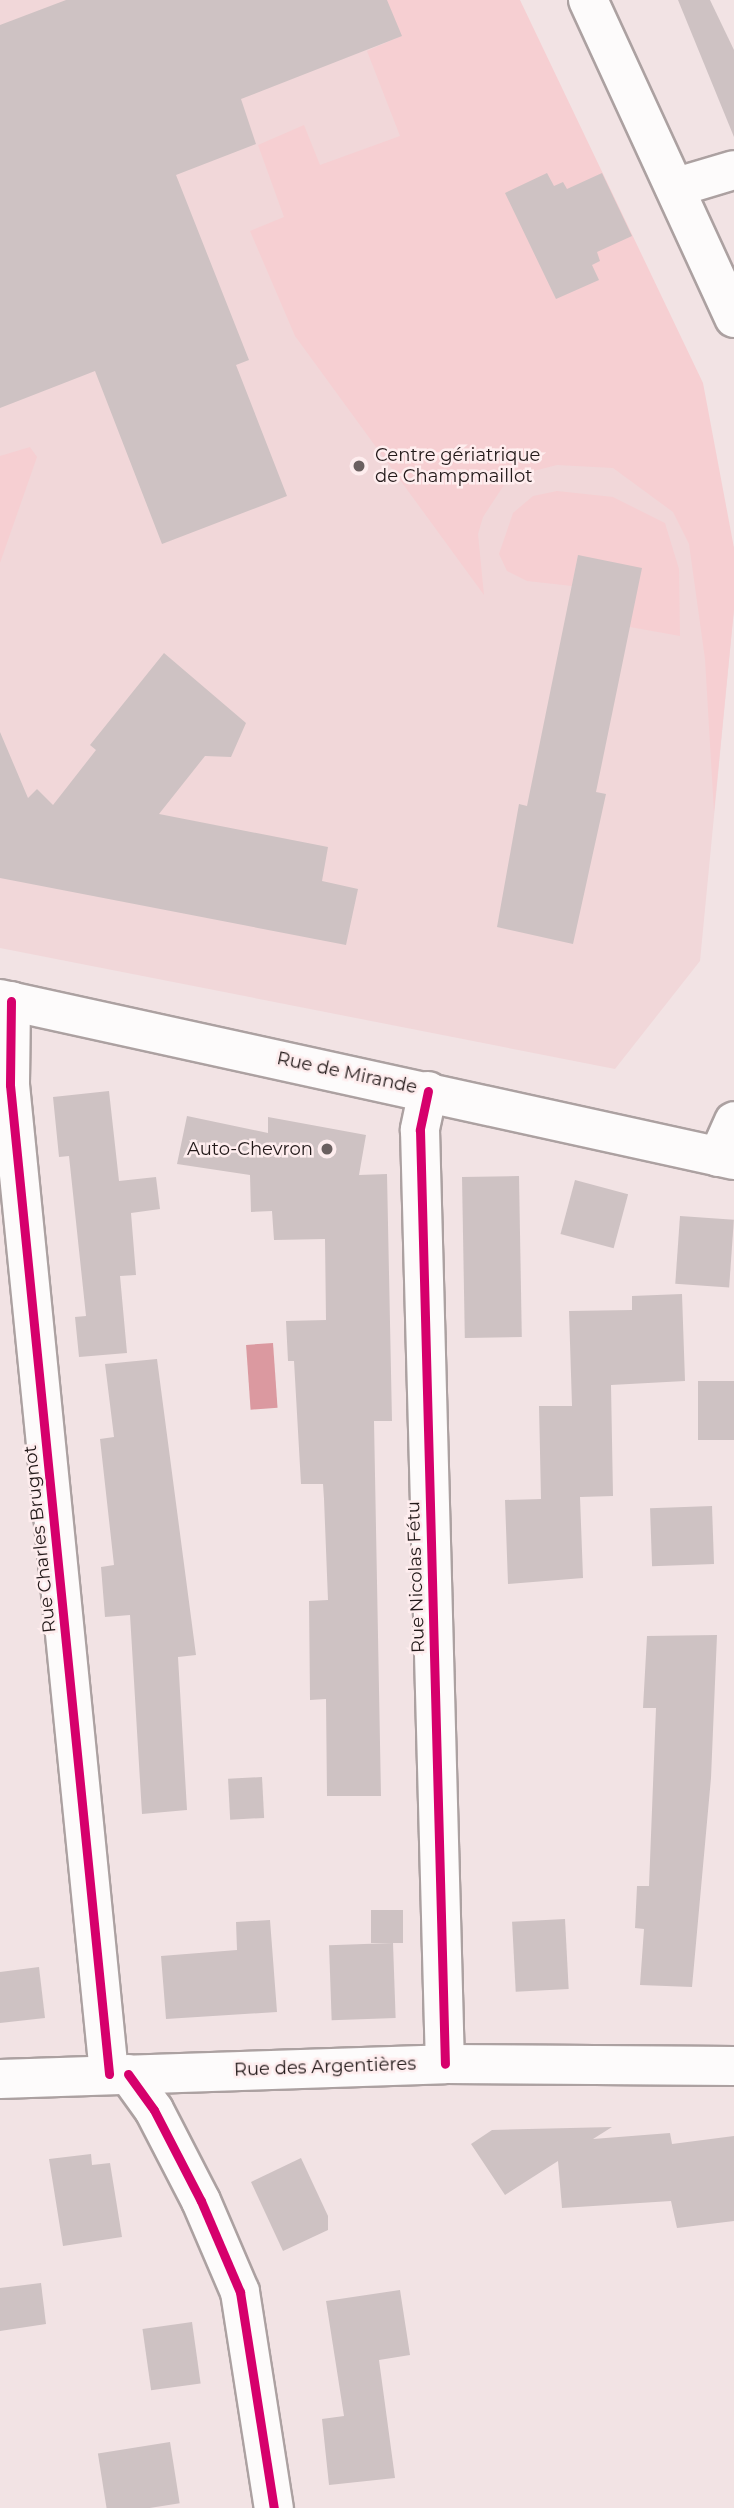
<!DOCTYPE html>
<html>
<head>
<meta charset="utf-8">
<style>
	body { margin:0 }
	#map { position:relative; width:734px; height:2508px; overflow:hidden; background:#f2e3e4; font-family:Montserrat,sans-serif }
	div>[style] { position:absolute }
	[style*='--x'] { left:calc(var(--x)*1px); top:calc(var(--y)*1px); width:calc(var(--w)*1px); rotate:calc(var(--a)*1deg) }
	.built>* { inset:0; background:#f1d7d9 }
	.green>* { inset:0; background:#f6cfd2 }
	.water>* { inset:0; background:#db99a0; transform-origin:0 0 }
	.building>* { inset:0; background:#cec2c3; transform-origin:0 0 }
	.roads { filter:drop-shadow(2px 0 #aca1a1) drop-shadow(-2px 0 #aca1a1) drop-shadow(0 2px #aca1a1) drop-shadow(0 -2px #aca1a1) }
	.minor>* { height:38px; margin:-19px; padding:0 19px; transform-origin:19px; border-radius:19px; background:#fdfbfb }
	.major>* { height:38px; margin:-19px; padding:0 19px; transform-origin:19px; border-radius:19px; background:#fdfbfb }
	.cycleway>* { height:9px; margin:-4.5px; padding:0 4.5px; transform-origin:4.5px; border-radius:4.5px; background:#d6006c }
	.dots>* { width:19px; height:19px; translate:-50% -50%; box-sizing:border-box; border:4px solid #feedee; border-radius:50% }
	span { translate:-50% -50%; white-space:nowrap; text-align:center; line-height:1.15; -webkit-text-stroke:5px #feedee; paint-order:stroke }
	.poi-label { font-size:18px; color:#221919 }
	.left { translate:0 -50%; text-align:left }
	.right { translate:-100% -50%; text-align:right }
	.street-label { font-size:18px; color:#221919 }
</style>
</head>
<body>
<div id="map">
	<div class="built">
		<div style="clip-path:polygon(0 0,519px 0,734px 548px,734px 609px,700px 961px,615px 1069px,0 948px)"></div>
	</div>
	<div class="green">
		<div style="clip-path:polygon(387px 0,520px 0,703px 383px,734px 548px,734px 609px,714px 812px,705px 659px,689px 544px,673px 512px,613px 468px,557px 465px,522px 474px,504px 485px,483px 517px,478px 534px,484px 595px,295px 336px,250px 231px,284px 217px,258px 145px,304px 125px,320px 165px,400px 136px,367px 51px,401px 36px)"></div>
		<div style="clip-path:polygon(30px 447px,37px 457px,0 563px,0 456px)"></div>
		<div style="clip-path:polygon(557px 491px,613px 497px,665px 523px,679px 569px,680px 636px,630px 627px,578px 555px,572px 586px,527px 581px,507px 571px,499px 554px,513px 513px,533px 496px)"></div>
	</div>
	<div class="water">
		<div style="left:273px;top:1343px;width:65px;height:27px;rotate:86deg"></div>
	</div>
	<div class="building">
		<div style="clip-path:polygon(66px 0,387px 0,402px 36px,241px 99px,256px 144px,176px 175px,249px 360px,236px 365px,287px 496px,162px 544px,95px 371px,0 408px,0 25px)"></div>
		<div style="clip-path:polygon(678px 0,710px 0,734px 50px,734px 137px)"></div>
		<div style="clip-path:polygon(547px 173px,554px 186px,563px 182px,567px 189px,602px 173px,632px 236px,597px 252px,600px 261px,592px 265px,599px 280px,556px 299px,505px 193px)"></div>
		<div style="clip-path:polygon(578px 555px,642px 568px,596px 792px,606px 794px,573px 944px,497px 927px,519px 804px,527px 806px)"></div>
		<div style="clip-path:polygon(164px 653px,246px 723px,231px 757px,205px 756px,159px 814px,328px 847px,322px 881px,358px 889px,346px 945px,0 878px,0 732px,28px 798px,37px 789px,53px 805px,96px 750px,90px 745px)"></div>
		<div style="clip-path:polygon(109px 1091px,119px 1181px,156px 1177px,160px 1209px,131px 1213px,136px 1275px,120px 1276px,127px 1353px,79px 1357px,75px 1317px,86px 1316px,69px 1156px,59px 1157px,53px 1097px)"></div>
		<div style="clip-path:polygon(187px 1116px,268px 1133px,268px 1117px,366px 1135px,359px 1175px,387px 1174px,392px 1421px,374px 1421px,381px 1796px,327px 1796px,326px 1699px,310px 1700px,309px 1601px,328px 1600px,324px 1499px,323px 1484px,301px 1484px,294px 1361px,288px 1361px,286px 1321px,326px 1320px,325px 1239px,274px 1240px,272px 1211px,251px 1212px,250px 1175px,177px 1164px)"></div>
		<div style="left:519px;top:1176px;width:161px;height:57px;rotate:89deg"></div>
		<div style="left:575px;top:1180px;width:55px;height:56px;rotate:15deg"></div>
		<div style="left:680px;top:1216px;width:54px;height:68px;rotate:4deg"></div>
		<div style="clip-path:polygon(682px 1294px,685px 1381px,611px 1385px,613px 1496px,580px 1497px,583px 1578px,508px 1584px,505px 1500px,541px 1499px,539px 1406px,572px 1406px,569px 1311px,632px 1310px,632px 1296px)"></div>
		<div style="clip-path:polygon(157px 1359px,196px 1655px,178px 1657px,187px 1810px,142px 1814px,130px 1615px,105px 1617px,101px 1567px,114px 1565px,100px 1439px,114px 1437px,105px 1364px)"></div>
		<div style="left:698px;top:1381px;width:36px;height:59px"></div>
		<div style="left:712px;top:1506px;width:58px;height:62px;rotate:88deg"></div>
		<div style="clip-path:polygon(717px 1635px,711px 1778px,692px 1987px,640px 1985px,644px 1929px,635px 1928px,637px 1886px,649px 1886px,656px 1708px,643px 1708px,647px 1636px)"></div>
		<div style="left:262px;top:1777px;width:41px;height:34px;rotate:87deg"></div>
		<div style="left:371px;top:1910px;width:32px;height:33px"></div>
		<div style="left:565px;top:1919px;width:70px;height:53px;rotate:87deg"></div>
		<div style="clip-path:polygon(270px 1920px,277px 2012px,166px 2019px,161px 1956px,237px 1950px,236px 1922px)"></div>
		<div style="left:393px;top:1943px;width:75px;height:64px;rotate:88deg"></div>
		<div style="clip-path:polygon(39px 1967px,45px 2018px,0 2023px,0 1972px)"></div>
		<div style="clip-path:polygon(612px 2127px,593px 2139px,670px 2133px,672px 2144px,734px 2136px,734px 2221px,677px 2228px,671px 2201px,562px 2208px,558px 2161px,505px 2195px,471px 2144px,492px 2130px)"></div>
		<div style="clip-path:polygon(91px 2154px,92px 2165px,110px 2163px,122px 2237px,63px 2246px,49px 2159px)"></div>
		<div style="clip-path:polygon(301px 2158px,328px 2216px,328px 2230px,283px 2251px,251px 2182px)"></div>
		<div style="clip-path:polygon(41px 2283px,46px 2324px,0 2331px,0 2288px)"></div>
		<div style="clip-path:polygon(400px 2290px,410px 2355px,379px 2360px,395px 2478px,329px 2485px,322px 2419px,344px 2416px,326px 2301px)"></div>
		<div style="left:192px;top:2322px;width:62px;height:50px;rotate:82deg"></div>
		<div style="left:170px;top:2442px;width:62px;height:73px;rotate:81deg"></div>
	</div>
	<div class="roads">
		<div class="minor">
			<div style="--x:588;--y:0;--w:350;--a:65.3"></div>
			<div style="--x:677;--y:187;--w:59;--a:-16.6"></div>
			<div style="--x:11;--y:1001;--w:84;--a:90.7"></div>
			<div style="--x:10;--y:1085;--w:994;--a:84.28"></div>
			<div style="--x:428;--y:1091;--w:40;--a:102"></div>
			<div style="--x:420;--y:1130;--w:934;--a:88.47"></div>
			<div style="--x:718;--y:1157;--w:39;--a:-66"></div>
			<div style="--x:128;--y:2074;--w:44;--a:54.2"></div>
			<div style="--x:154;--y:2110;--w:102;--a:62.7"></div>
			<div style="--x:201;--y:2201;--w:99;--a:66.8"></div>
			<div style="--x:240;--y:2292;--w:219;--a:81.1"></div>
			<div style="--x:0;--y:2079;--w:445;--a:-1.9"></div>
			<div style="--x:445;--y:2064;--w:289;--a:0.4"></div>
		</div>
		<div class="major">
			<div style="--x:0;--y:999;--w:751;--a:12.37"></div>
		</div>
	</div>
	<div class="cycleway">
		<div style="--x:11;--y:1001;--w:84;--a:90.7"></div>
		<div style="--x:10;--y:1085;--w:994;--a:84.28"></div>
		<div style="--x:428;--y:1091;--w:40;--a:102"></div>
		<div style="--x:420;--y:1130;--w:934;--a:88.47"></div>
		<div style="--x:128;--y:2074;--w:44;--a:54.2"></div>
		<div style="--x:154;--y:2110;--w:102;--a:62.7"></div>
		<div style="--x:201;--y:2201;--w:99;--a:66.8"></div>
		<div style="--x:240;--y:2292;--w:219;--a:81.1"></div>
	</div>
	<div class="dots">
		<div style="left:359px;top:466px;background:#6b6060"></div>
		<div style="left:327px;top:1149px;background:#6b6060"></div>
	</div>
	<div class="poi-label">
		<span class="left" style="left:375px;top:466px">Centre gériatrique<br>de Champmaillot</span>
		<span class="right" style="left:313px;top:1149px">Auto-Chevron</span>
	</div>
	<div class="street-label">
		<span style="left:347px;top:1073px;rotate:12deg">Rue de Mirande</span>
		<span style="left:40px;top:1539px;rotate:-96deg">Rue Charles Brugnot</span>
		<span style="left:416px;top:1577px;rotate:-92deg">Rue Nicolas Fétu</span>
		<span style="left:325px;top:2067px;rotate:-2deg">Rue des Argentières</span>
	</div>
</div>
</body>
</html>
